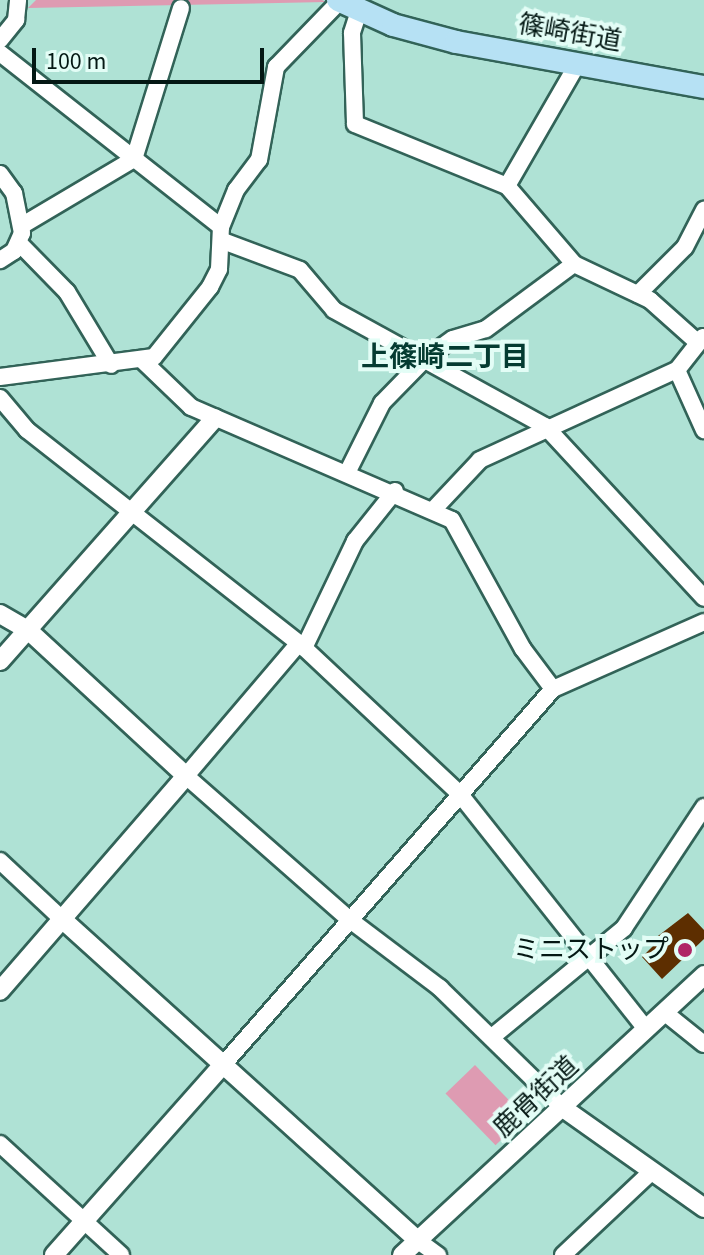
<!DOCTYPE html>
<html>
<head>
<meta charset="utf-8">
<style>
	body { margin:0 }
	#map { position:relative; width:704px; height:1255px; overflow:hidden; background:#afe2d5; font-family:"Source Sans 3","Noto Sans JP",sans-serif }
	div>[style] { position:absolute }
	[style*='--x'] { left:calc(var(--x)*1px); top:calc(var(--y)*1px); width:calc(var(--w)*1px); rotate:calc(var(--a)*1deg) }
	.green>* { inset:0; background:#de9bb2; transform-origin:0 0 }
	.building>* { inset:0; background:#5d2e00 }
	.roads { filter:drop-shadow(2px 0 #326358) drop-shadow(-2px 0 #326358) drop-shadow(0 2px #326358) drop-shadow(0 -2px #326358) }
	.minor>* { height:16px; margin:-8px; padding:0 8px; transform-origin:8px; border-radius:8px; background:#fff }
	.tertiary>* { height:18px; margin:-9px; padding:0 9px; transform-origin:9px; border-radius:9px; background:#fff }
	.secondary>* { height:22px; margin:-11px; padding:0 11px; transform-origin:11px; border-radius:11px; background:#b6e1f4 }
	.dots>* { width:22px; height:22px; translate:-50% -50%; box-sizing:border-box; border:4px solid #e3fdf6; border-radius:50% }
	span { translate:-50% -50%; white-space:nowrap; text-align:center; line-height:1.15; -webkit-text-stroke:8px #e3fdf6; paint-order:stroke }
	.street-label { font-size:26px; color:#041814 }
	.poi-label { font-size:26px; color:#041814 }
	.right { translate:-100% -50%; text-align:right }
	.neighbourhood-label { font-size:28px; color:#043b31; font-weight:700 }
	.scale { position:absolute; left:32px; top:48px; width:232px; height:36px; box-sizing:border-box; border:4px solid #041814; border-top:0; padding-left:10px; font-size:24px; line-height:28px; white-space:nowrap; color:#041814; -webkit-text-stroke:6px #e3fdf6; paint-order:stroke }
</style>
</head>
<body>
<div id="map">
	<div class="green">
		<div style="clip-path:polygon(36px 0,322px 0,326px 2px,28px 8px)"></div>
		<div style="left:475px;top:1065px;width:72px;height:41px;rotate:46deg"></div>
	</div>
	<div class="building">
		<div style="clip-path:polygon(688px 913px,704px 930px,704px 939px,662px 979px,642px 957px,657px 942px,654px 939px)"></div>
	</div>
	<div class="roads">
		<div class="minor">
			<div style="--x:359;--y:11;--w:23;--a:108"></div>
			<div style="--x:352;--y:33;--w:91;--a:88.1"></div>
			<div style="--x:355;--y:124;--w:164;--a:22.2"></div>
			<div style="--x:507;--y:186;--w:103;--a:49.3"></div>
			<div style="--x:574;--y:264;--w:84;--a:25.3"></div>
			<div style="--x:650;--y:300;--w:62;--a:41.7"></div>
			<div style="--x:0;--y:40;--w:26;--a:-51"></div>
			<div style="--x:16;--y:20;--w:20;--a:-84"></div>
			<div style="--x:0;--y:53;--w:281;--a:38.2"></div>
			<div style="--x:0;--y:174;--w:24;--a:54"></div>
			<div style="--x:14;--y:193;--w:41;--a:78.7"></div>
			<div style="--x:22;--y:233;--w:20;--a:114"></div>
			<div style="--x:14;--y:251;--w:17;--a:147"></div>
			<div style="--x:507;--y:186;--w:142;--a:-60"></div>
			<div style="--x:21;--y:226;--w:131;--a:-30.7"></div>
			<div style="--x:134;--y:159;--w:158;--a:-72.7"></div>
			<div style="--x:223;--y:241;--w:82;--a:20.6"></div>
			<div style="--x:300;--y:270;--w:52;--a:49.6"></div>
			<div style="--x:334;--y:310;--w:241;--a:28.8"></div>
			<div style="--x:545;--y:426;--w:234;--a:47.2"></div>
			<div style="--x:20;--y:244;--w:67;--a:45.6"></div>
			<div style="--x:67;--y:292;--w:85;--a:58.9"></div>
			<div style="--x:638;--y:294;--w:66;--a:-45"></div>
			<div style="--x:685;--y:247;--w:42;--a:-62.8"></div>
			<div style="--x:703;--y:337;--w:42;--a:128.2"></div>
			<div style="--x:677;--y:370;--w:66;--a:65.8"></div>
			<div style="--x:141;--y:359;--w:69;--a:43.8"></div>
			<div style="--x:191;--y:407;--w:284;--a:23.4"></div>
			<div style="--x:452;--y:520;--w:147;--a:61.2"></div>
			<div style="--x:523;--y:649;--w:50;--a:53.1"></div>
			<div style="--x:0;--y:377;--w:155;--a:-7.4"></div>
			<div style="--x:154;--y:357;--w:90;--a:-51.3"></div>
			<div style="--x:210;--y:287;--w:20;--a:-63"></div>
			<div style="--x:219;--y:269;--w:42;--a:-87.3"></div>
			<div style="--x:221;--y:227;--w:40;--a:-68"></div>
			<div style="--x:236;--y:190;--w:38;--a:-53"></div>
			<div style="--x:259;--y:160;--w:95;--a:-79.6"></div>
			<div style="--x:276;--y:67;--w:92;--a:-45.9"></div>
			<div style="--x:0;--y:398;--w:42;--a:49.8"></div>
			<div style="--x:27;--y:430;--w:345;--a:38.1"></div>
			<div style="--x:299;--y:643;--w:219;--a:43.2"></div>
			<div style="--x:459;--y:793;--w:301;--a:51.6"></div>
			<div style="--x:348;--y:471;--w:76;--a:-63.4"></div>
			<div style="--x:382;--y:403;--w:62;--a:-45.7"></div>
			<div style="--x:425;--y:359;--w:34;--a:-36"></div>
			<div style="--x:453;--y:339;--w:34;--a:-17"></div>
			<div style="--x:486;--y:329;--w:109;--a:-36.5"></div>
			<div style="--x:434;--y:509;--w:67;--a:-46.8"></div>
			<div style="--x:480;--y:460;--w:217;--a:-24.6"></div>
			<div style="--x:299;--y:643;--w:175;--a:130.4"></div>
			<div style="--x:186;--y:776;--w:218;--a:41.3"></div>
			<div style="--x:350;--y:920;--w:113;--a:37.1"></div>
			<div style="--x:440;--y:988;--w:172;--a:44.3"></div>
			<div style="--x:304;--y:648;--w:119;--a:-64.5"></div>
			<div style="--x:355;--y:541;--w:64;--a:-51.3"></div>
			<div style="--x:0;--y:861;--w:85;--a:43.1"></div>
			<div style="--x:664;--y:1012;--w:51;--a:38.7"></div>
			<div style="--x:492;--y:1037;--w:171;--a:-39.5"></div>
			<div style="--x:624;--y:928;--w:145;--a:-56.5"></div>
			<div style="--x:222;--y:1066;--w:502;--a:-48.72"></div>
			<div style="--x:553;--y:689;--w:165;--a:-23.9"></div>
			<div style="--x:0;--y:1144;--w:164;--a:42.5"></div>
			<div style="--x:417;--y:1240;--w:26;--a:36"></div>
			<div style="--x:563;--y:1255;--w:122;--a:-43.3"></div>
		</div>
		<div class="tertiary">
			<div style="--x:0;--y:614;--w:32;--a:30"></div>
			<div style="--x:28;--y:630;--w:215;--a:42.7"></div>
			<div style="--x:186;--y:776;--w:284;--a:130.9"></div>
			<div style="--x:0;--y:661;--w:324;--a:-48.5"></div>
			<div style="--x:62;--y:919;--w:479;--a:42.1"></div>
			<div style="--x:563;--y:1108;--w:173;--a:35.3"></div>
			<div style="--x:54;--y:1255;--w:253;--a:-48.4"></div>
			<div style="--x:402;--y:1255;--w:412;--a:-42.8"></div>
		</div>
		<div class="secondary">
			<div style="--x:338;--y:0;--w:60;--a:24.4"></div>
			<div style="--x:393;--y:25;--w:65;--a:15.1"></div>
			<div style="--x:456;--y:42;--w:252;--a:10.3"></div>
		</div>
	</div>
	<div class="dots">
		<div style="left:685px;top:950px;background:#af2666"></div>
	</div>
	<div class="street-label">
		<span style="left:570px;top:33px;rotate:10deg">篠崎街道</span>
		<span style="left:536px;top:1097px;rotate:-43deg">鹿骨街道</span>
	</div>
	<div class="poi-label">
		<span class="right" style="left:669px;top:950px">ミニストップ</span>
	</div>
	<div class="neighbourhood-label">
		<span style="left:445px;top:357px">上篠崎二丁目</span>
	</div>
	<div class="scale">100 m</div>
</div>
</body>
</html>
